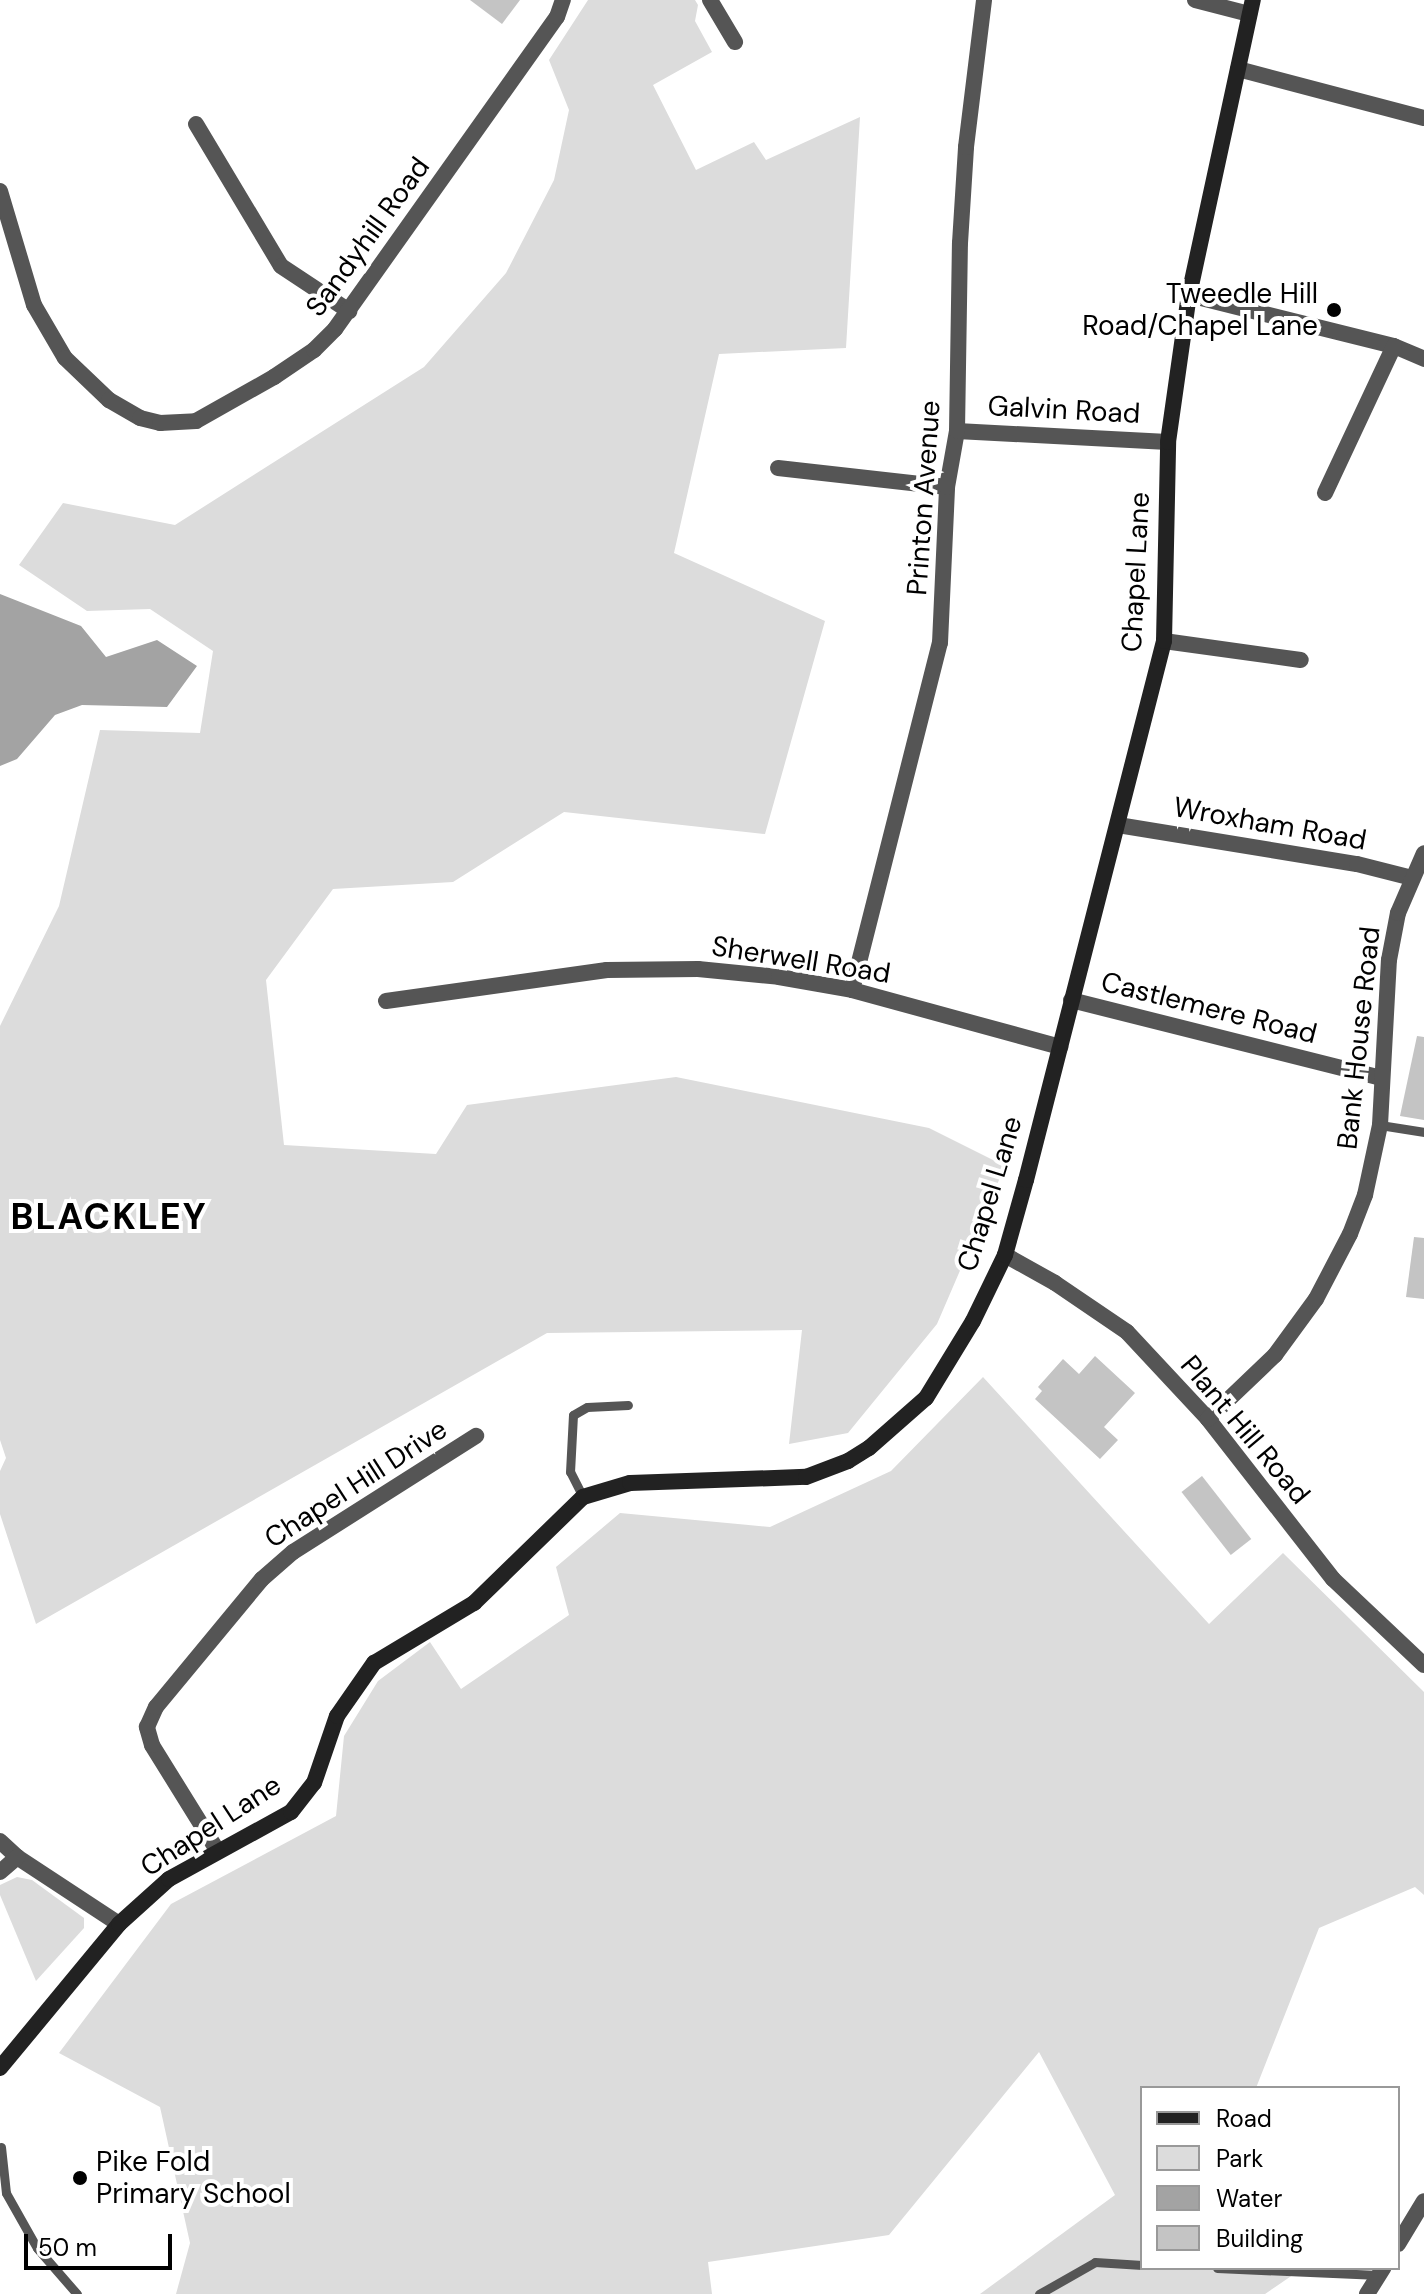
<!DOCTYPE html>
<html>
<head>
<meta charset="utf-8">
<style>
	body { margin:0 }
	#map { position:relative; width:1424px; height:2294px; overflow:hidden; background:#fff; font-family:"DM Sans",sans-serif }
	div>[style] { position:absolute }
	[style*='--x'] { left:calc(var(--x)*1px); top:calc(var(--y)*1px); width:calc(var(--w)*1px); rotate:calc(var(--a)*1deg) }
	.green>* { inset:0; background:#dcdcdc }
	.water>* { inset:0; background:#a3a3a3 }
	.building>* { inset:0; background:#c4c4c4; transform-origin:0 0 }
	.lane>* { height:9px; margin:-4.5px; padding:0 4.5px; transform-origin:4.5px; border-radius:4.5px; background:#555 }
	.street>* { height:16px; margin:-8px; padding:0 8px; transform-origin:8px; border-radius:8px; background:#555 }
	.secondary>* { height:16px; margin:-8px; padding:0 8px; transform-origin:8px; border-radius:8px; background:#222 }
	.dots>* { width:22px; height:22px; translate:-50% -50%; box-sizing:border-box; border:4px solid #fff; border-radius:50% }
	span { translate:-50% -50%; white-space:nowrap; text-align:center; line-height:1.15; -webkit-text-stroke:8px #fff; paint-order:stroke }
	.street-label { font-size:28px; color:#000 }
	.poi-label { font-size:28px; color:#000 }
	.right { translate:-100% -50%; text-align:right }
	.left { translate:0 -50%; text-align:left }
	.district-label { font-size:36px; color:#000; font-weight:700; letter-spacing:2px }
	.legend { position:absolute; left:1140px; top:2086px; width:260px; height:184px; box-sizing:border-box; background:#fff; border:2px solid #999; margin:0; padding:10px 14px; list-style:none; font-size:24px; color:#000 }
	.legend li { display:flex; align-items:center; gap:16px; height:40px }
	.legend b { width:40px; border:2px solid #999 }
	.scale { position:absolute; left:24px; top:2234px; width:148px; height:36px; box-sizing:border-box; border:4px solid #000; border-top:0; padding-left:10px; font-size:24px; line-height:28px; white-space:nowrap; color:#000; -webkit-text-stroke:6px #fff; paint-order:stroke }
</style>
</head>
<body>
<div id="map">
	<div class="green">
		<div style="clip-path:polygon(588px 0,695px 0,698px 5px,695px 21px,712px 52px,653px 85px,696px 170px,754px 142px,766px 160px,860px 117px,846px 348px,719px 354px,674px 553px,825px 621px,765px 834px,564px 812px,453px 882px,333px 889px,266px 980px,284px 1145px,436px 1154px,467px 1105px,676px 1077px,929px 1128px,1005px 1166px,937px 1324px,848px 1433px,789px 1444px,802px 1330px,547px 1333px,36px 1624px,0 1514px,0 1471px,6px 1458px,0 1440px,0 1026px,59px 906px,100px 730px,200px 733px,213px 651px,150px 609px,87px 611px,19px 565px,63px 503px,175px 525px,424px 367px,506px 273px,554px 180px,569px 110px,549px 60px)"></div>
		<div style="clip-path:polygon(983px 1377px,1209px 1624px,1283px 1553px,1424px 1692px,1424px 1895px,1415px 1887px,1319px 1928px,1256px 2088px,1142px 2088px,1142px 2268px,1303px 2268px,1265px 2294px,980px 2294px,1115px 2195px,1039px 2052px,889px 2235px,708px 2262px,712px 2294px,176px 2294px,190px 2243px,160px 2107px,59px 2053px,171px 1904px,336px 1816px,344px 1736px,378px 1681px,430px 1642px,461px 1689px,569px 1615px,556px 1567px,620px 1513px,770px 1527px,891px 1471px)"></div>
		<div style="clip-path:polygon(17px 1877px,32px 1880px,84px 1918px,84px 1928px,36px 1981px,0 1895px,0 1885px)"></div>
	</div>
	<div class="water">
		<div style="clip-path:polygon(0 594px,81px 626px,106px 657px,157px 640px,197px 666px,167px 707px,82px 705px,55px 715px,17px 759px,0 766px)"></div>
	</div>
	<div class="building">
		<div style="clip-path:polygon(470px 0,520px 0,502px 24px)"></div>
		<div style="clip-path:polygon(1417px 1036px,1424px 1037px,1424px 1120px,1400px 1116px)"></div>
		<div style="clip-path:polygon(1414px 1237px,1424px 1238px,1424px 1299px,1406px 1297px)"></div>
		<div style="clip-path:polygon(1095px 1356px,1135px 1393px,1104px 1427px,1118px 1440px,1100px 1459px,1035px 1399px,1042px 1391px,1038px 1387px,1063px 1359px,1079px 1374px)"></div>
		<div style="left:1202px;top:1476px;width:80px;height:26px;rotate:52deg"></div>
	</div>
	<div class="lane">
		<div style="--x:1380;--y:1125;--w:45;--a:9"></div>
		<div style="--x:583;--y:1497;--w:28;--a:-117"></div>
		<div style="--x:570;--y:1472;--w:57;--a:-87"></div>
		<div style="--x:573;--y:1415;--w:16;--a:-30"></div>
		<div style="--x:587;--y:1407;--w:41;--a:-2.8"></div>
		<div style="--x:1;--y:2147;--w:46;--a:83.8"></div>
		<div style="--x:6;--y:2193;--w:63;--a:60.6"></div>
		<div style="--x:37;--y:2248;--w:61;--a:49"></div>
		<div style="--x:1217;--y:2268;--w:162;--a:2.5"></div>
		<div style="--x:1039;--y:2294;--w:64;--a:-29.7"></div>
		<div style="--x:1095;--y:2262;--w:47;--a:3.7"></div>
	</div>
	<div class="street">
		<div style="--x:710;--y:0;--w:49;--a:59.2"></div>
		<div style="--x:1195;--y:0;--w:56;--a:14.5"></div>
		<div style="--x:1238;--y:69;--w:192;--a:14.8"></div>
		<div style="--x:196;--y:124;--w:165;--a:59.1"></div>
		<div style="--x:281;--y:266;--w:82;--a:33.5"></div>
		<div style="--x:0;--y:191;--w:119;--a:73.4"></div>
		<div style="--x:34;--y:305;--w:61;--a:59.7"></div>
		<div style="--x:65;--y:358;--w:61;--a:43.7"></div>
		<div style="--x:109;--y:400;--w:36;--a:30"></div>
		<div style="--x:140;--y:418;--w:21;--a:14"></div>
		<div style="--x:160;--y:423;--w:36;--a:-3"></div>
		<div style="--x:196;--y:421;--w:90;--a:-29.4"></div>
		<div style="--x:274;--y:377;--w:48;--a:-34"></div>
		<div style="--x:314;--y:350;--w:30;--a:-45"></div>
		<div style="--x:335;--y:329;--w:383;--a:-54.6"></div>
		<div style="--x:557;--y:17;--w:18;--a:-71"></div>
		<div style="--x:1189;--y:295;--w:211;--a:14"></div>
		<div style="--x:1394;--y:346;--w:33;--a:23"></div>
		<div style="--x:957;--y:431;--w:211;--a:3"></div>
		<div style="--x:778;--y:468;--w:170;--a:6.4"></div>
		<div style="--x:1325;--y:493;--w:162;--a:-64.9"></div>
		<div style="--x:1164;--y:641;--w:138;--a:7.9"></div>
		<div style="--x:1118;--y:825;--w:242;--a:9.3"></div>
		<div style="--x:1357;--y:864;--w:57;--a:14.3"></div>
		<div style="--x:852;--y:990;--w:358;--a:-75.8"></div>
		<div style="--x:940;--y:643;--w:156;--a:-87.4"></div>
		<div style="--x:947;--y:487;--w:57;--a:-79.9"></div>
		<div style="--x:957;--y:431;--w:188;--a:-89.1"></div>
		<div style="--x:960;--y:243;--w:96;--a:-86.4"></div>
		<div style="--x:966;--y:147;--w:148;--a:-83"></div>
		<div style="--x:1071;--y:1000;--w:320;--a:14.1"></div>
		<div style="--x:386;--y:1001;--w:223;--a:-8"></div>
		<div style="--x:607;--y:970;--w:91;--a:-0.6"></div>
		<div style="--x:698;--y:969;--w:81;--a:5.6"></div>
		<div style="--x:779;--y:977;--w:74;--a:10.1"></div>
		<div style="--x:852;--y:990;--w:216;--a:15.3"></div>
		<div style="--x:1005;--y:1255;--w:57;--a:29.2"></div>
		<div style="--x:1055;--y:1283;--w:87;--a:34.2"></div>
		<div style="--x:1127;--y:1332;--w:119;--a:47"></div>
		<div style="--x:1208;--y:1419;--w:203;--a:52"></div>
		<div style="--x:1333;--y:1579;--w:125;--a:43.4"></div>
		<div style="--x:1208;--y:1419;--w:93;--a:-43.7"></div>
		<div style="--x:1275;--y:1355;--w:69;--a:-53.8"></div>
		<div style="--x:1316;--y:1299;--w:73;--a:-62.4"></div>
		<div style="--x:1350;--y:1234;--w:42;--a:-69"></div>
		<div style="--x:1365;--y:1195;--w:72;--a:-77.9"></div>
		<div style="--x:1380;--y:1125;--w:165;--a:-86.9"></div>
		<div style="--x:1389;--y:960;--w:48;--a:-79.2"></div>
		<div style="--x:1398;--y:913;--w:65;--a:-66.6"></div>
		<div style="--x:0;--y:1841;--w:23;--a:43"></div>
		<div style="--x:17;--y:1857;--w:122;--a:33.3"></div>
		<div style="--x:217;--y:1850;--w:123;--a:-121.8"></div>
		<div style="--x:152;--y:1745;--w:19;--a:-106"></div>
		<div style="--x:147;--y:1727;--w:22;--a:-66"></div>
		<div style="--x:156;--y:1707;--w:166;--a:-50.4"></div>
		<div style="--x:262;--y:1579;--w:41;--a:-41.1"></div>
		<div style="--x:293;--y:1552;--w:217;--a:-32.4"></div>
		<div style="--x:0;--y:1872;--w:23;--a:-41"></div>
		<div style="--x:1398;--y:2244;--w:50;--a:-58.8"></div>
		<div style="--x:1367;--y:2294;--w:31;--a:-58"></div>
	</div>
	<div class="secondary">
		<div style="--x:0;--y:2068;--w:187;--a:-50.4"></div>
		<div style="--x:119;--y:1924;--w:67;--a:-42"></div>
		<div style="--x:169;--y:1879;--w:139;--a:-28.8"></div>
		<div style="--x:291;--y:1812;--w:37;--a:-52"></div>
		<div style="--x:314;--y:1783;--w:71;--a:-71.1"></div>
		<div style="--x:337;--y:1716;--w:65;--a:-55.1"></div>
		<div style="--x:374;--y:1663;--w:117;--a:-31"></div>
		<div style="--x:474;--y:1603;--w:152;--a:-44.2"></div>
		<div style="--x:583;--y:1497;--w:49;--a:-16.6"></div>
		<div style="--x:630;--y:1483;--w:176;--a:-2"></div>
		<div style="--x:806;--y:1477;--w:45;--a:-20.9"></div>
		<div style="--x:848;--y:1461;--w:25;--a:-32"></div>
		<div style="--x:869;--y:1448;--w:76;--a:-41.3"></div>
		<div style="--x:926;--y:1398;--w:90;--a:-58.6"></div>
		<div style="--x:973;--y:1321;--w:73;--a:-64.1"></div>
		<div style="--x:1005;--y:1255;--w:78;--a:-74.4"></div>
		<div style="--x:1026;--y:1180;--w:556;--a:-75.64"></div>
		<div style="--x:1164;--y:641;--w:199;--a:-88.8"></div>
		<div style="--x:1168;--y:442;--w:148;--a:-81.9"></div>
		<div style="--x:1189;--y:295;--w:302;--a:-77.8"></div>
	</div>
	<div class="dots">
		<div style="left:1334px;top:310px;background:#000"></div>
		<div style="left:80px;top:2178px;background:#000"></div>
	</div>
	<div class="street-label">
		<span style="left:368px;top:237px;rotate:-54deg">Sandyhill Road</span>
		<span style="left:1064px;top:410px;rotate:3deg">Galvin Road</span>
		<span style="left:924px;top:498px;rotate:-86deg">Printon Avenue</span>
		<span style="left:1136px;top:572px;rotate:-87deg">Chapel Lane</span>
		<span style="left:1270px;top:824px;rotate:10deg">Wroxham Road</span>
		<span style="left:801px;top:960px;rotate:9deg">Sherwell Road</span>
		<span style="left:1209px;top:1008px;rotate:14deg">Castlemere Road</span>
		<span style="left:1359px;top:1038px;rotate:-84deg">Bank House Road</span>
		<span style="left:990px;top:1194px;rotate:-73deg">Chapel Lane</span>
		<span style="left:1245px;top:1430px;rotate:50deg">Plant Hill Road</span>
		<span style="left:356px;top:1484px;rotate:-33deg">Chapel Hill Drive</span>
		<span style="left:211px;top:1826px;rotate:-33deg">Chapel Lane</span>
	</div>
	<div class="poi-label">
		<span class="right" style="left:1318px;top:310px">Tweedle Hill<br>Road/Chapel Lane</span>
		<span class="left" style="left:96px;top:2178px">Pike Fold<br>Primary School</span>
	</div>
	<div class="district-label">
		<span style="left:109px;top:1217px">BLACKLEY</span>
	</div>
	<ul class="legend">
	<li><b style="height:10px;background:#222"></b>Road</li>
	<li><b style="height:22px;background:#dcdcdc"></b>Park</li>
	<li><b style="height:22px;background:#a3a3a3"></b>Water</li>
	<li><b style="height:22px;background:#c4c4c4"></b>Building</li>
	</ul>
	<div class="scale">50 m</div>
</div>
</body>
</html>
